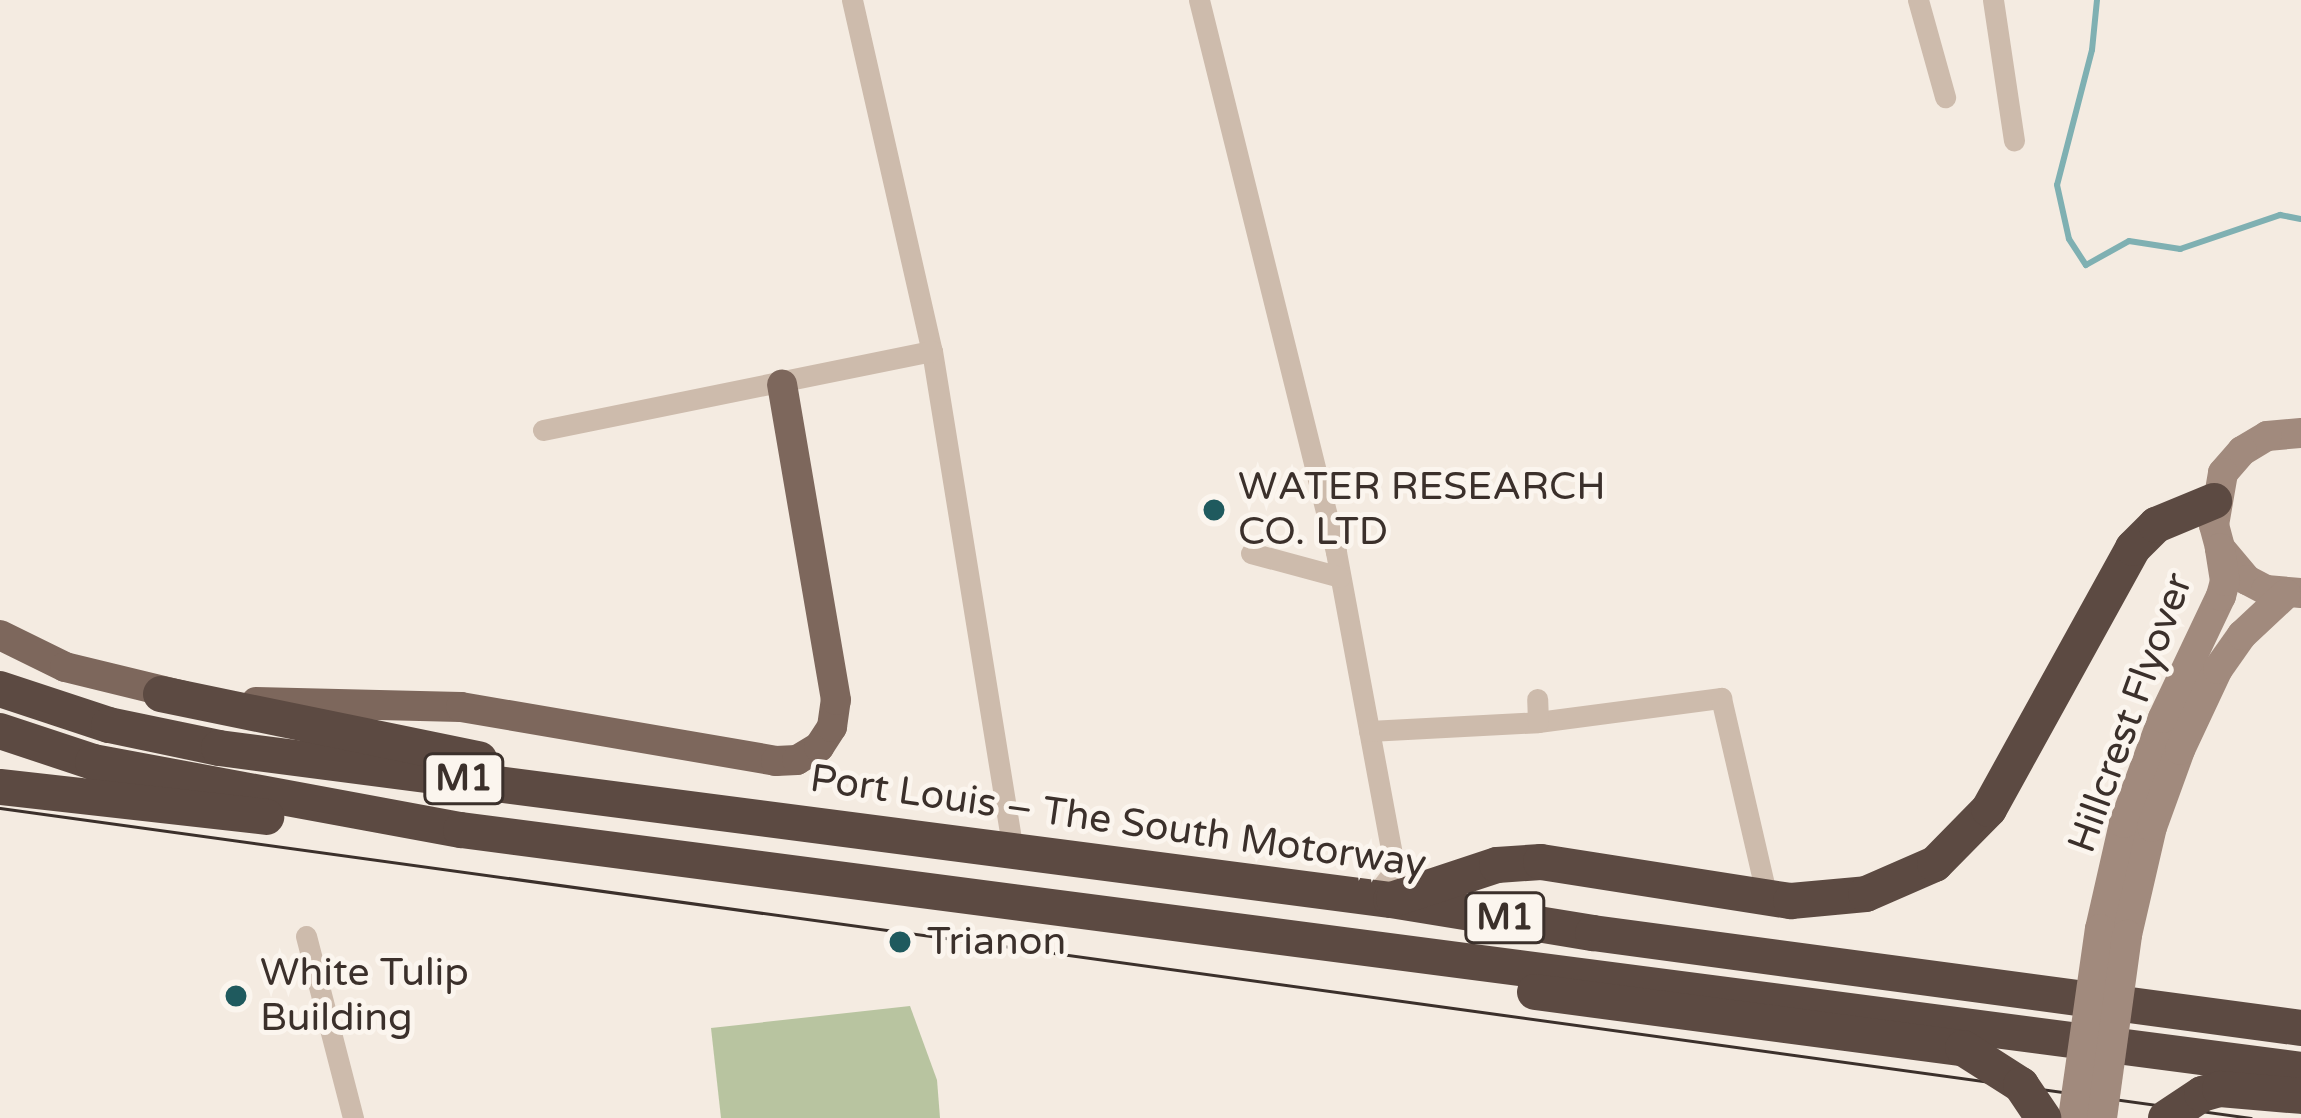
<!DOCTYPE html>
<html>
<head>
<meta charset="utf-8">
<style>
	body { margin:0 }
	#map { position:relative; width:2301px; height:1118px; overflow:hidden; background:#f4ebe1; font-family:"Varela Round",sans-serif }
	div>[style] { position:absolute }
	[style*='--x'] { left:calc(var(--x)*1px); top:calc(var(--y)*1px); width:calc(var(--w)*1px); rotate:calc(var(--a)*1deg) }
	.green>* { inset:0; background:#b8c4a0 }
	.stream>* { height:6px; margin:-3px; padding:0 3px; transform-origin:3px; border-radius:3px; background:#7fb0b2 }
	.street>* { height:21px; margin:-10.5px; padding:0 10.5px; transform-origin:10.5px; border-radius:10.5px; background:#cdbbac }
	.secondary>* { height:30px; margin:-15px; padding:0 15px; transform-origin:15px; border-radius:15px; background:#a18a7d }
	.primary>* { height:30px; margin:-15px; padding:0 15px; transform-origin:15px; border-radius:15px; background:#7d675c }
	.highway>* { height:36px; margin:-18px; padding:0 18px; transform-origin:18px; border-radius:18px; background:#5c4a42 }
	.tram>* { height:3px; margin:-1.5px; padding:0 1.5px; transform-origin:1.5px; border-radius:1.5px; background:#3b302b }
	.secondary-bridge>* { height:30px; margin:-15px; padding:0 15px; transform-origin:15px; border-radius:15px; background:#a18a7d }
	.highway-bridge>* { height:36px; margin:-18px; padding:0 18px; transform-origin:18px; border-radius:18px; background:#5c4a42 }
	.dots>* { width:33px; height:33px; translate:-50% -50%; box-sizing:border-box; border:6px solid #fbf5ee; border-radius:50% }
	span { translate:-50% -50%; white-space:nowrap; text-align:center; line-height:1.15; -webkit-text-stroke:10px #fbf5ee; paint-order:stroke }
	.shield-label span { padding:3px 9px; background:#fbf5ee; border:3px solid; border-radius:9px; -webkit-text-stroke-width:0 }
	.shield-label { font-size:36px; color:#3b302b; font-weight:700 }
	.poi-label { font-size:39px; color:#3b302b }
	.left { translate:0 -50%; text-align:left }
	.street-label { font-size:39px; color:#3b302b }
</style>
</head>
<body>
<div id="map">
	<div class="green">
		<div style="clip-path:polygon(910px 1006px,937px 1080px,940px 1118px,721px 1118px,711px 1028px)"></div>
	</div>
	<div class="stream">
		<div style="--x:2097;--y:0;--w:50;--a:95.7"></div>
		<div style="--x:2092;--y:50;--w:139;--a:104.5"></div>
		<div style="--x:2057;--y:185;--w:55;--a:77.5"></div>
		<div style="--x:2069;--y:239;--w:31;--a:57"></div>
		<div style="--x:2086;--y:265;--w:49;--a:-29.2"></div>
		<div style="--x:2129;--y:241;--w:52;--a:8.9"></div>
		<div style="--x:2180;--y:249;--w:106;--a:-18.8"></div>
		<div style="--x:2280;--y:215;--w:21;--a:11"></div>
	</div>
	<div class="street">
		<div style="--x:852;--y:0;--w:360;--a:77.2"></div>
		<div style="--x:932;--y:351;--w:499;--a:80.8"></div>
		<div style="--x:1199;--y:0;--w:569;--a:76.06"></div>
		<div style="--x:1336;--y:552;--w:323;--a:79.5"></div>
		<div style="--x:1395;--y:870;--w:36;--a:128"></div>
		<div style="--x:1918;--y:0;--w:101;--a:74.4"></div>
		<div style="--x:1993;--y:0;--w:142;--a:81.5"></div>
		<div style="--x:543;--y:430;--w:397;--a:-11.5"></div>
		<div style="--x:1251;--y:553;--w:92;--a:15.1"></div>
		<div style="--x:1538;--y:722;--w:185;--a:-7.5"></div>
		<div style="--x:1721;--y:698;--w:204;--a:77"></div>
		<div style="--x:1369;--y:731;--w:169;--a:-3"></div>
		<div style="--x:1538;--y:722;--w:23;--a:-92"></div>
		<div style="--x:306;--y:936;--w:188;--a:75.5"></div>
	</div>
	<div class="secondary">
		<div style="--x:2301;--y:433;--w:34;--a:175"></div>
		<div style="--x:2267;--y:436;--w:29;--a:149"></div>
		<div style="--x:2242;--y:451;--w:29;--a:131"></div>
		<div style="--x:2223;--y:473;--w:53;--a:99.8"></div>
		<div style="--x:2214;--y:525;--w:24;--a:75"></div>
		<div style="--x:2220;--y:548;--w:42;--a:49.8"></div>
		<div style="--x:2247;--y:580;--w:21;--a:28"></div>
		<div style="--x:2266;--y:590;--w:35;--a:5"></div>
		<div style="--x:2100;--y:929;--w:109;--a:-77.2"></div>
		<div style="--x:2124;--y:823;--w:112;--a:-69.6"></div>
		<div style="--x:2163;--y:718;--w:135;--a:-64.6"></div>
		<div style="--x:2221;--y:596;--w:16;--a:-75"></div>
		<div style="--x:2225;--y:581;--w:33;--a:-99"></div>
		<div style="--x:2127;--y:935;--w:111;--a:-77"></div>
		<div style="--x:2152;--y:827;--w:82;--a:-70"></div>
		<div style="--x:2180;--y:750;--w:89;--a:-64.9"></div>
		<div style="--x:2218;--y:669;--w:42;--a:-54.8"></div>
		<div style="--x:2242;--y:635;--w:60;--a:-43"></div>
	</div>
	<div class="primary">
		<div style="--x:0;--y:635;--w:72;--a:26.2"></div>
		<div style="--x:65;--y:667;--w:122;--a:13.7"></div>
		<div style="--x:256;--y:702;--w:205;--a:1.4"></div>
		<div style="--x:461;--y:707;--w:320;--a:9.7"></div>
		<div style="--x:776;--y:761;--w:21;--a:-3"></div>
		<div style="--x:797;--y:760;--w:26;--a:-31"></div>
		<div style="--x:819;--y:747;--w:24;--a:-57"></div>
		<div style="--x:832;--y:727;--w:27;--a:-82"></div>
		<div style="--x:836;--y:700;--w:320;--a:-99.7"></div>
	</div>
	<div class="highway">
		<div style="--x:0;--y:689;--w:115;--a:18.3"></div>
		<div style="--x:109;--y:725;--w:112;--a:11.8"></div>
		<div style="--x:219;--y:748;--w:1182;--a:7.39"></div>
		<div style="--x:1391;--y:900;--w:205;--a:9.3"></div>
		<div style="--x:1593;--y:933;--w:714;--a:7.64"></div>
		<div style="--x:161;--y:694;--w:325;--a:11.6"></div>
		<div style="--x:0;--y:731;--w:98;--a:18.4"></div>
		<div style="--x:93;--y:762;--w:374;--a:10.5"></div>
		<div style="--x:461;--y:830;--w:1856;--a:7.43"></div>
		<div style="--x:0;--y:787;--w:268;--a:6.4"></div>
		<div style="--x:1394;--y:899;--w:108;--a:-18.3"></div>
		<div style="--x:1497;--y:865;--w:44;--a:-3.9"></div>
		<div style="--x:1541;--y:862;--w:253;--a:8.9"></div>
		<div style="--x:1791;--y:901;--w:75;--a:-5.3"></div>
		<div style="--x:1866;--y:894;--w:75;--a:-23.5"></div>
		<div style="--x:1935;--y:864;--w:77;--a:-45.5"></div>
		<div style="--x:1989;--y:809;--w:298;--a:-61.1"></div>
		<div style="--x:2133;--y:548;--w:33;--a:-45"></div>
		<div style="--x:2156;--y:525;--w:63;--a:-22.5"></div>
	</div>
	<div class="tram">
		<div style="--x:0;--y:808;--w:2272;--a:7.84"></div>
	</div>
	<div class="secondary-bridge">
		<div style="--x:2073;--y:1118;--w:191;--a:-81.9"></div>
		<div style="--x:2102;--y:1118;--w:185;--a:-82.2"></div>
	</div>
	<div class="highway-bridge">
		<div style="--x:1535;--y:992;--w:432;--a:7.5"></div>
		<div style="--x:1963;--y:1048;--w:69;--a:32.5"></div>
		<div style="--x:2021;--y:1085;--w:40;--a:56"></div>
		<div style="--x:2166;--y:1118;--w:43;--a:-33.7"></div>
		<div style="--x:2202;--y:1094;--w:19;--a:-16"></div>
		<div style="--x:2220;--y:1089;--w:81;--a:4.9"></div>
	</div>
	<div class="dots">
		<div style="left:1214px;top:510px;background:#1f5a5e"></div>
		<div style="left:900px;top:942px;background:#1f5a5e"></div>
		<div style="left:236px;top:996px;background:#1f5a5e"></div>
	</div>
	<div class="shield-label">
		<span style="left:464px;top:779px">M1</span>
		<span style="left:1505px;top:918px">M1</span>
	</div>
	<div class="poi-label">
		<span class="left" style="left:1238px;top:510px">WATER RESEARCH<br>CO. LTD</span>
		<span class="left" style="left:927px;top:942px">Trianon</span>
		<span class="left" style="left:260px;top:996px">White Tulip<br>Building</span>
	</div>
	<div class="street-label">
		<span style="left:2131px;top:713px;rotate:-70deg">Hillcrest Flyover</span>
		<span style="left:1118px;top:822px;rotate:8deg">Port Louis – The South Motorway</span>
	</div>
</div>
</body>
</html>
